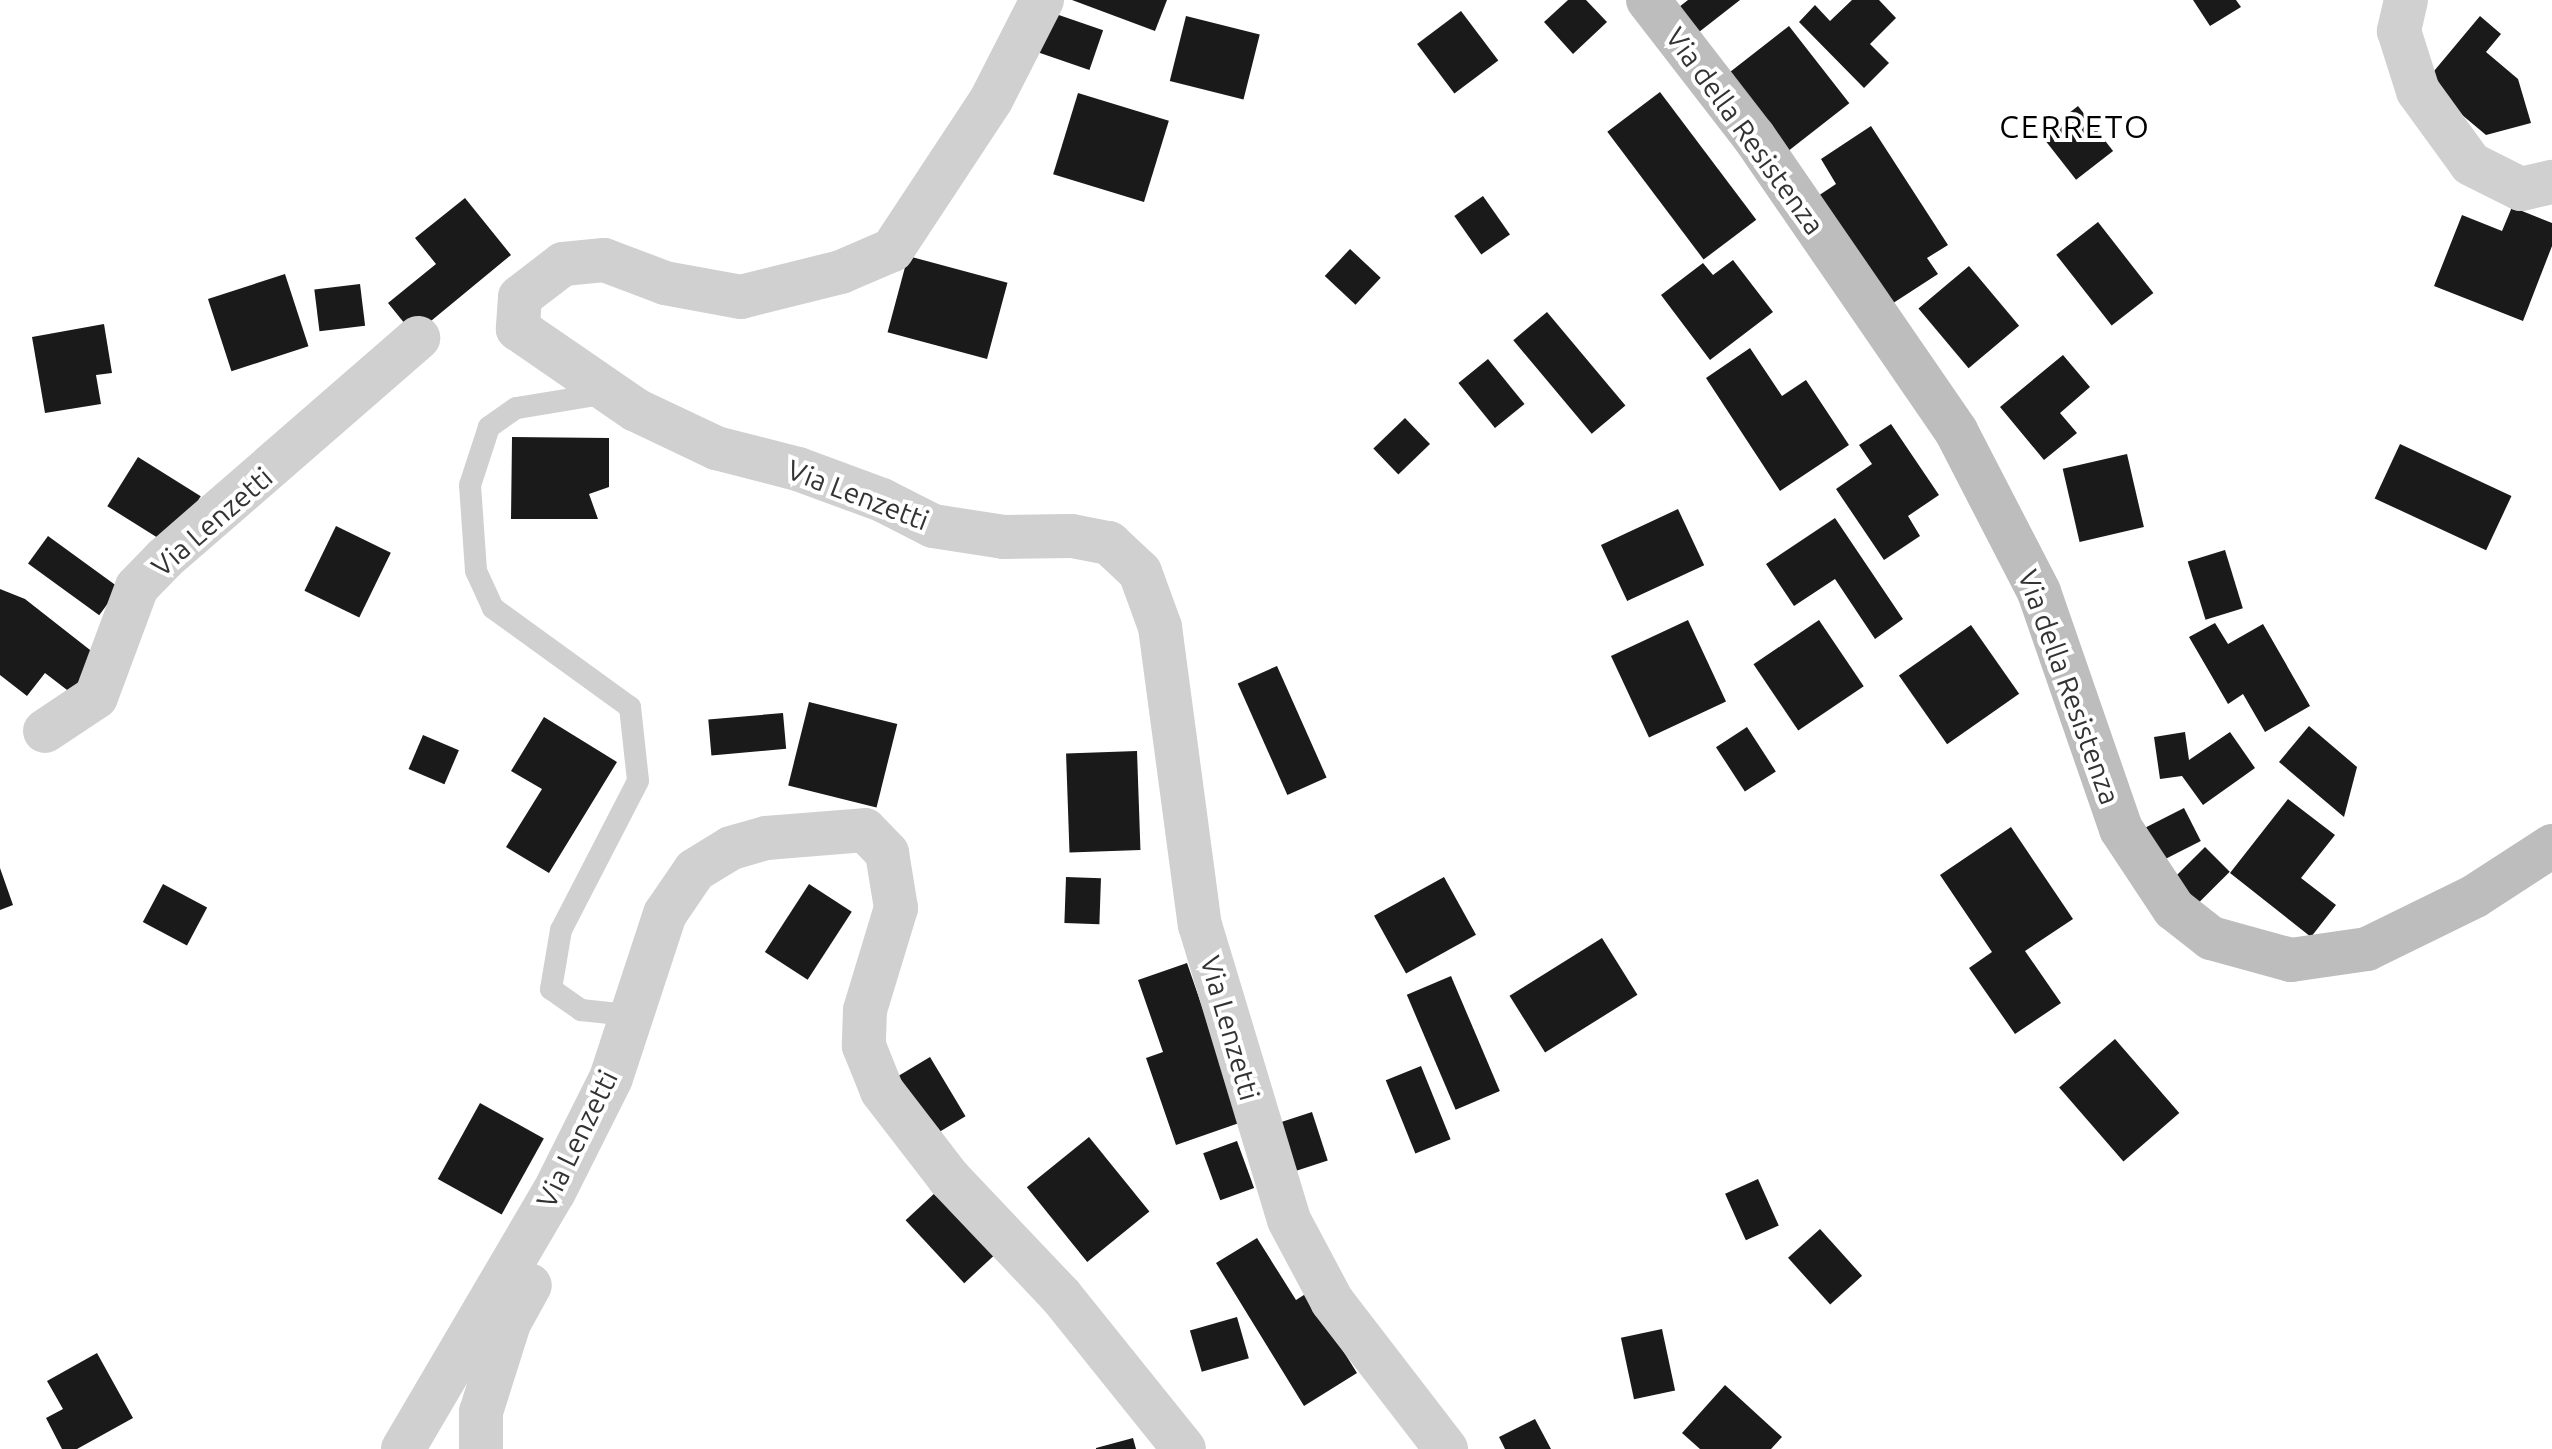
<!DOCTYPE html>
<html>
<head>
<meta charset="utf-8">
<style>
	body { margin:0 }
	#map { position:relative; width:2552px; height:1449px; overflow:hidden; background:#fff; font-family:Ubuntu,sans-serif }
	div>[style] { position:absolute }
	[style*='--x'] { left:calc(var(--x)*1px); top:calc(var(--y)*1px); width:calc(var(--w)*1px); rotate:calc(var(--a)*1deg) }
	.building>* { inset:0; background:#1a1a1a; transform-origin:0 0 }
	.lane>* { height:22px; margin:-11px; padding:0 11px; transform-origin:11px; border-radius:11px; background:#d0d0d0 }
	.street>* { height:44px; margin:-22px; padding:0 22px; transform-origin:22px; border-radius:22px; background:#d0d0d0 }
	.secondary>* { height:44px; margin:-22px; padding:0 22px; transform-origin:22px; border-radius:22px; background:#bdbdbd }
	span { translate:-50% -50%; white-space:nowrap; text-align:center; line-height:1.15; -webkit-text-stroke:8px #fff; paint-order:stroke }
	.street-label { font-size:28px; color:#333 }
	.quarter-label { font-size:32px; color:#000; letter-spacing:2px }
</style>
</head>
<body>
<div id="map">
	<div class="building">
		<div style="clip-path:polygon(1072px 0,1167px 0,1155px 31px)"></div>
		<div style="clip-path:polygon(1568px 0,1586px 0,1607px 22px,1573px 54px,1544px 22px)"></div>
		<div style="clip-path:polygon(1688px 0,1740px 0,1699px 32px,1679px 7px)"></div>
		<div style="clip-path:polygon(1852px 0,1879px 0,1896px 18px,1870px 44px,1889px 63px,1864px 88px,1799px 22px,1815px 5px,1830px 21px)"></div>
		<div style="clip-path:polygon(2193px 0,2236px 0,2241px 7px,2210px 26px)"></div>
		<div style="left:1461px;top:11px;width:62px;height:55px;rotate:53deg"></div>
		<div style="left:1053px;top:13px;width:53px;height:42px;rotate:19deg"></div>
		<div style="left:1186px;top:16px;width:76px;height:67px;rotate:14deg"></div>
		<div style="clip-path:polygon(2480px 16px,2501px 34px,2486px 52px,2518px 79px,2531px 123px,2486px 135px,2424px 83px)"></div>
		<div style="left:1789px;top:26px;width:98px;height:94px;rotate:52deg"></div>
		<div style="left:1660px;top:92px;width:160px;height:66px;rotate:53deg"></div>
		<div style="left:1078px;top:93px;width:95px;height:85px;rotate:17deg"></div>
		<div style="left:2078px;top:106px;width:57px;height:47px;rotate:52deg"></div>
		<div style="clip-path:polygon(1871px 126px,1948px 245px,1927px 258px,1938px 274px,1884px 309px,1812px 200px,1836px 184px,1821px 159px)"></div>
		<div style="left:1483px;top:196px;width:47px;height:35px;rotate:55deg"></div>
		<div style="clip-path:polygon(465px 198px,511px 255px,414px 335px,388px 303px,436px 264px,415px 238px)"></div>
		<div style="clip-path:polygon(2512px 207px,2552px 223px,2552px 246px,2523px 321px,2434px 286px,2462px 215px,2502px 231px)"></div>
		<div style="left:2098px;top:222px;width:90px;height:53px;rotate:52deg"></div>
		<div style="left:1350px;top:249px;width:42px;height:37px;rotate:43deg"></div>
		<div style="left:908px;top:256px;width:103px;height:79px;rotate:15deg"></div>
		<div style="clip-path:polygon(1733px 260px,1773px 312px,1710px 360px,1661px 295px,1703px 263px,1713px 275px)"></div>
		<div style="left:1969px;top:266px;width:78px;height:66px;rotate:50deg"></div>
		<div style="left:285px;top:274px;width:76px;height:81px;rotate:72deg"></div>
		<div style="left:360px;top:284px;width:42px;height:46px;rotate:83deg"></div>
		<div style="left:1547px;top:312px;width:122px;height:44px;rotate:50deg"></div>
		<div style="clip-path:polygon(104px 324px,112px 373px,96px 375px,101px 404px,45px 413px,32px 337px)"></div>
		<div style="clip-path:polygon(1750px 348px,1782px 396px,1806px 380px,1849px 445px,1780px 491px,1706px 378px)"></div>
		<div style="clip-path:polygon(2063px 355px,2090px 387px,2060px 413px,2077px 433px,2044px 460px,2000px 407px)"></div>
		<div style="left:1488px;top:359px;width:58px;height:38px;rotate:51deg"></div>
		<div style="left:1405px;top:418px;width:36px;height:44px;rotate:46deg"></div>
		<div style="clip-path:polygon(1891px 424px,1939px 495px,1908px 516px,1920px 536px,1884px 560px,1836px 489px,1872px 464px,1859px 445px)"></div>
		<div style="clip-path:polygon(512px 437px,609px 438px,609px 487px,589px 494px,598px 519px,511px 519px)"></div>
		<div style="left:2400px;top:444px;width:123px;height:60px;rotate:25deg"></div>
		<div style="left:2127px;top:454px;width:75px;height:66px;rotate:77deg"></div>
		<div style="left:138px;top:457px;width:74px;height:58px;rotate:32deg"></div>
		<div style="left:1678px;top:509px;width:62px;height:85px;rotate:65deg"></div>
		<div style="clip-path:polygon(1835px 518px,1903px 619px,1875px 639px,1835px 579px,1794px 606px,1766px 564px)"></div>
		<div style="left:336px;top:526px;width:61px;height:72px;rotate:26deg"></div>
		<div style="left:48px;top:536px;width:88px;height:34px;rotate:36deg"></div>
		<div style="left:2225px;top:550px;width:61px;height:39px;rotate:73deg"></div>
		<div style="clip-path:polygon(0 589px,25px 599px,99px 657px,71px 693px,45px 673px,27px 696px,0 675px)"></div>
		<div style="left:1688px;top:620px;width:90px;height:85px;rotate:65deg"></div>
		<div style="left:1819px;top:620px;width:80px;height:79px;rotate:56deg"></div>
		<div style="clip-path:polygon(2215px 623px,2228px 644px,2263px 624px,2310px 706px,2265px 732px,2243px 694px,2228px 704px,2189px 637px)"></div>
		<div style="left:1971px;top:625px;width:84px;height:88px;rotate:55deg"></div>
		<div style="left:1277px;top:666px;width:122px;height:43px;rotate:66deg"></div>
		<div style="left:809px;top:702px;width:91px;height:86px;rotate:14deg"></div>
		<div style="left:783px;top:713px;width:36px;height:75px;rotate:85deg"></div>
		<div style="clip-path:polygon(544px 717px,617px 762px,549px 873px,506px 847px,542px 789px,511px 771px)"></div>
		<div style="clip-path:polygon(2309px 726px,2357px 767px,2344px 817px,2279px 762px)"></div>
		<div style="left:1747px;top:727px;width:53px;height:37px;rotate:57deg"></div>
		<div style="clip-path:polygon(2185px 732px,2189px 760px,2230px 732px,2255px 768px,2203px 805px,2182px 776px,2160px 779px,2154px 737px)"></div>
		<div style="left:423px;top:735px;width:39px;height:37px;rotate:23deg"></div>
		<div style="left:1137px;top:751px;width:99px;height:71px;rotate:88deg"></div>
		<div style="clip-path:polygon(2288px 799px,2335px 835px,2301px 878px,2336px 905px,2311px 937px,2230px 873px)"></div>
		<div style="left:2184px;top:808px;width:37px;height:47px;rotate:63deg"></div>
		<div style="clip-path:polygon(2011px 827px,2073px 919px,2025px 951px,2061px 1003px,2015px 1034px,1969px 968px,1992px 952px,1940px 875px)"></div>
		<div style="left:2205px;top:847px;width:35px;height:50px;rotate:45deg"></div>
		<div style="clip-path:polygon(0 868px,13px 905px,0 910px)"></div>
		<div style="left:1066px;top:877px;width:35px;height:46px;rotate:2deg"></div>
		<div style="left:1444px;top:877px;width:66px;height:80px;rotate:61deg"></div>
		<div style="left:163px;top:884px;width:50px;height:43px;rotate:28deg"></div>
		<div style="left:809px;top:884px;width:51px;height:81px;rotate:33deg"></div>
		<div style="left:1602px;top:938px;width:67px;height:109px;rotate:58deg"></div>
		<div style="clip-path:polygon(1187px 963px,1242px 1122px,1176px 1145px,1146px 1058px,1163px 1052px,1138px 980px)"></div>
		<div style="left:1451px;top:976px;width:125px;height:48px;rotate:67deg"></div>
		<div style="left:2115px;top:1039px;width:98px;height:74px;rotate:49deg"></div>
		<div style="left:930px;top:1057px;width:69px;height:39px;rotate:59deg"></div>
		<div style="left:1421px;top:1066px;width:79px;height:38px;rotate:68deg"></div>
		<div style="left:480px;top:1103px;width:73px;height:87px;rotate:29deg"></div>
		<div style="left:1312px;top:1112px;width:51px;height:37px;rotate:72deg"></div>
		<div style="left:1089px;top:1137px;width:96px;height:80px;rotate:51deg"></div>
		<div style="left:1237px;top:1141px;width:50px;height:36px;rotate:70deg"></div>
		<div style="left:1758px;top:1179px;width:51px;height:36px;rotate:66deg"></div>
		<div style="left:937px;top:1191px;width:86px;height:43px;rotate:47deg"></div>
		<div style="left:1820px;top:1229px;width:63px;height:43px;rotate:48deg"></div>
		<div style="clip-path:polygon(1257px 1238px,1296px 1300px,1307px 1293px,1357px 1373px,1304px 1406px,1216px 1263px)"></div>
		<div style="left:1237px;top:1317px;width:43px;height:49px;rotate:74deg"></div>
		<div style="left:1662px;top:1329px;width:63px;height:42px;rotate:78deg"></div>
		<div style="clip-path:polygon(97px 1353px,133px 1418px,77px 1449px,62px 1449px,46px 1418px,63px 1409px,47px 1381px)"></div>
		<div style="clip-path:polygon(1725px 1385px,1782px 1437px,1771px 1449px,1700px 1449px,1682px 1433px)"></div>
		<div style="clip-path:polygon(1535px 1419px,1551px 1449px,1505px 1449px,1499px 1437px)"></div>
		<div style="clip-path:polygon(1133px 1438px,1136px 1449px,1096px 1449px,1096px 1448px)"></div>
	</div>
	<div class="lane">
		<div style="--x:608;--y:393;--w:93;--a:170.7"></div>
		<div style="--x:516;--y:408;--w:33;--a:145"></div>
		<div style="--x:489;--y:427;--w:61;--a:108.1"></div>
		<div style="--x:470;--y:485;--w:86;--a:86"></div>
		<div style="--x:476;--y:571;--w:41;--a:65.3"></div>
		<div style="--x:493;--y:608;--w:169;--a:35.9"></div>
		<div style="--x:630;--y:707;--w:74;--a:83.8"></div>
		<div style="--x:638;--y:781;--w:168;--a:117.3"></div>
		<div style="--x:561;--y:930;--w:60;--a:99.6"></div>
		<div style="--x:551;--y:989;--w:37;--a:35"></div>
		<div style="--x:581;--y:1010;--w:47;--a:6.1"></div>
	</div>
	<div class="street">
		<div style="--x:1042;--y:0;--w:112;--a:117"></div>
		<div style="--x:991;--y:100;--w:180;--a:123.4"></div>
		<div style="--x:892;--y:250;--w:56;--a:156.7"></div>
		<div style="--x:841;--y:272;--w:103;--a:166"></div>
		<div style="--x:741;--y:297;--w:77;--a:-169.6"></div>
		<div style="--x:665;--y:283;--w:65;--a:-159.3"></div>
		<div style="--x:604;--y:260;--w:41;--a:174.4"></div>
		<div style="--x:563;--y:264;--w:54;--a:142.5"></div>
		<div style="--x:520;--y:297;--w:32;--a:94"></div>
		<div style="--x:518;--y:329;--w:143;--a:34.5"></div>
		<div style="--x:636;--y:410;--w:89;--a:25.4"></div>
		<div style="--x:716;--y:448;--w:85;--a:14.4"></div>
		<div style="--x:798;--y:469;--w:90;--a:20.3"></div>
		<div style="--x:882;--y:500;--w:57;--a:27"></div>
		<div style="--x:933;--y:526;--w:72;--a:8.8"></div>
		<div style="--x:1004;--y:537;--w:68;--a:-0.8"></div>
		<div style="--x:1072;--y:536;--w:38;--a:11"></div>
		<div style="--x:1109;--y:543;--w:42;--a:43.1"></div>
		<div style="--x:1140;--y:572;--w:59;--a:70"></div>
		<div style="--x:1160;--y:627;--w:301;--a:82.4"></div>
		<div style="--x:1200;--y:925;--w:308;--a:73.2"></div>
		<div style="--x:1289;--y:1220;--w:92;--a:62"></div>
		<div style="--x:1332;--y:1301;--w:187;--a:52.4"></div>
		<div style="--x:2406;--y:0;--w:32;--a:103"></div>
		<div style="--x:2399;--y:31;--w:63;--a:72.4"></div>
		<div style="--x:2418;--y:91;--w:90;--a:54"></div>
		<div style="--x:2471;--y:164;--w:56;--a:26.6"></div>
		<div style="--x:2521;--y:189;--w:32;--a:-13"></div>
		<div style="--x:45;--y:731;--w:61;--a:-33.7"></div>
		<div style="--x:96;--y:697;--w:117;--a:-69.6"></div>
		<div style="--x:137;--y:587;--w:39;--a:-46"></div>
		<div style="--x:164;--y:559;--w:337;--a:-41"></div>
		<div style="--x:403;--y:1449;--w:298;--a:-59.6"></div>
		<div style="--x:554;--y:1192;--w:127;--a:-63.4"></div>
		<div style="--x:611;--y:1078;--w:173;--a:-71.8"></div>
		<div style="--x:665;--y:914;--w:53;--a:-55.7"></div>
		<div style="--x:695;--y:870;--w:42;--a:-31.4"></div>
		<div style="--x:731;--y:848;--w:36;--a:-16"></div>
		<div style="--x:766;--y:838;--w:99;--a:-4.6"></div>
		<div style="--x:865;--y:830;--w:32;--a:46"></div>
		<div style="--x:887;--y:853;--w:56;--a:80.7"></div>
		<div style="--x:896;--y:908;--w:107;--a:106.9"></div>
		<div style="--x:865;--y:1010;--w:36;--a:92"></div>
		<div style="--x:864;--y:1046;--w:48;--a:68.2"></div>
		<div style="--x:882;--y:1091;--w:110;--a:52.4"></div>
		<div style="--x:949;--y:1178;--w:163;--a:46.5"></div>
		<div style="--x:1061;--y:1296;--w:196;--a:51.2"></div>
		<div style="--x:481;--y:1449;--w:37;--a:-90"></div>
		<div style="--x:481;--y:1412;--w:93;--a:-72.5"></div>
		<div style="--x:509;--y:1323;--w:43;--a:-61.1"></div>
	</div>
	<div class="secondary">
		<div style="--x:1648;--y:0;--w:173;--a:52.3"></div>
		<div style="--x:1754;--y:137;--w:357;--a:55.5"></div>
		<div style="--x:1956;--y:431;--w:181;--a:62.7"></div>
		<div style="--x:2039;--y:592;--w:251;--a:70.9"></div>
		<div style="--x:2121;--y:829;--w:96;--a:56.5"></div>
		<div style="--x:2174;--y:909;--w:47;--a:38.1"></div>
		<div style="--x:2211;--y:938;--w:83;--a:15.4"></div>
		<div style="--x:2291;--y:960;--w:77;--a:-8.2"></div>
		<div style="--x:2367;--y:949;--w:120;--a:-26.1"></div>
		<div style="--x:2475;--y:896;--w:92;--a:-33"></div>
	</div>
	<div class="street-label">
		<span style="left:1745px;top:131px;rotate:54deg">Via della Resistenza</span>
		<span style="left:858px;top:495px;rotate:21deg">Via Lenzetti</span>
		<span style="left:212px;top:522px;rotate:-41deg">Via Lenzetti</span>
		<span style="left:2069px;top:687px;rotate:70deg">Via della Resistenza</span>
		<span style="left:1230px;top:1028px;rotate:74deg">Via Lenzetti</span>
		<span style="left:577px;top:1139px;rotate:-64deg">Via Lenzetti</span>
	</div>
	<div class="quarter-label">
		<span style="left:2075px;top:126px">CERRETO</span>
	</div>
</div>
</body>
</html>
